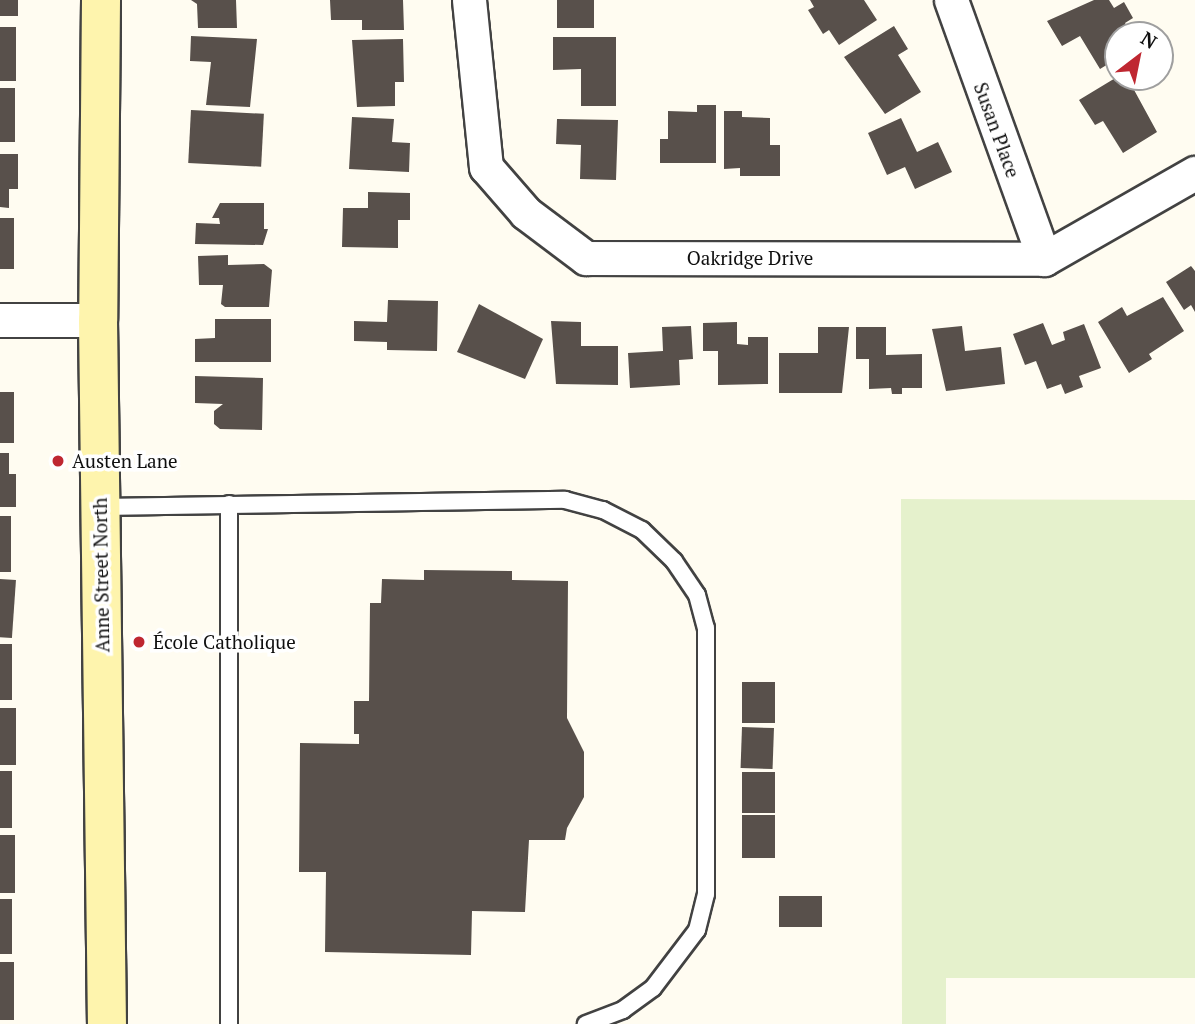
<!DOCTYPE html>
<html>
<head>
<meta charset="utf-8">
<style>
	body { margin:0 }
	#map { position:relative; width:1195px; height:1024px; overflow:hidden; background:#fffcf1; font-family:"PT Serif",serif }
	div>[style] { position:absolute }
	[style*='--x'] { left:calc(var(--x)*1px); top:calc(var(--y)*1px); width:calc(var(--w)*1px); rotate:calc(var(--a)*1deg) }
	.pitch>* { inset:0; background:#e5f1cc }
	.building>* { inset:0; background:#58504b; transform-origin:0 0 }
	.roads { filter:drop-shadow(2px 0 #424242) drop-shadow(-2px 0 #424242) drop-shadow(0 2px #424242) drop-shadow(0 -2px #424242) }
	.lane>* { height:16px; margin:-8px; padding:0 8px; transform-origin:8px; border-radius:8px; background:#fff }
	.street>* { height:33px; margin:-16.5px; padding:0 16.5px; transform-origin:16.5px; border-radius:16.5px; background:#fff }
	.secondary>* { height:38px; margin:-19px; padding:0 19px; transform-origin:19px; border-radius:19px; background:#fef4ad }
	.dots>* { width:19px; height:19px; translate:-50% -50%; box-sizing:border-box; border:4px solid #fff; border-radius:50% }
	span { translate:-50% -50%; white-space:nowrap; text-align:center; line-height:1.15; -webkit-text-stroke:7px #fff; paint-order:stroke }
	.street-label { font-size:19px; color:#0f0f0f }
	.poi-label { font-size:19px; color:#0f0f0f }
	.left { translate:0 -50%; text-align:left }
	.north { position:absolute; left:1104px; top:21px; width:70px; height:70px; box-sizing:border-box; background:#fff; border:2px solid #9f9f9f; border-radius:50%; rotate:32deg; font-size:19px; font-weight:700; line-height:28px; text-align:center; color:#0f0f0f }
	.north::after { content:''; display:block; margin:auto; width:24px; height:32px; background:#bf2731; clip-path:polygon(50% 0,100% 100%,50% 72%,0 100%) }
</style>
</head>
<body>
<div id="map">
	<div class="pitch">
		<div style="clip-path:polygon(901px 499px,1195px 500px,1195px 978px,946px 978px,946px 1024px,902px 1024px)"></div>
	</div>
	<div class="building">
		<div style="left:0;top:0;width:18px;height:16px"></div>
		<div style="clip-path:polygon(191px 0,236px 0,237px 28px,198px 28px,197px 4px)"></div>
		<div style="clip-path:polygon(330px 0,403px 0,404px 30px,362px 30px,362px 20px,331px 20px)"></div>
		<div style="left:557px;top:0;width:37px;height:28px"></div>
		<div style="clip-path:polygon(810px 0,864px 0,877px 20px,839px 45px,829px 30px,823px 34px,808px 10px,814px 7px)"></div>
		<div style="clip-path:polygon(1094px 0,1109px 0,1114px 8px,1124px 2px,1133px 18px,1125px 23px,1132px 35px,1118px 35px,1118px 58px,1100px 69px,1080px 36px,1062px 46px,1047px 21px)"></div>
		<div style="clip-path:polygon(894px 26px,908px 49px,898px 55px,921px 92px,885px 114px,844px 57px)"></div>
		<div style="left:16px;top:27px;width:54px;height:16px;rotate:90deg"></div>
		<div style="clip-path:polygon(191px 36px,257px 39px,250px 107px,206px 105px,211px 62px,190px 61px)"></div>
		<div style="clip-path:polygon(553px 37px,616px 37px,616px 106px,581px 106px,581px 69px,553px 70px)"></div>
		<div style="clip-path:polygon(403px 39px,404px 82px,395px 82px,395px 106px,357px 107px,352px 40px)"></div>
		<div style="clip-path:polygon(1117px 77px,1127px 77px,1157px 132px,1123px 153px,1103px 121px,1095px 125px,1079px 100px)"></div>
		<div style="left:0;top:88px;width:15px;height:54px"></div>
		<div style="clip-path:polygon(697px 105px,716px 105px,716px 163px,660px 163px,660px 139px,668px 139px,668px 111px,697px 112px)"></div>
		<div style="left:191px;top:110px;width:73px;height:53px;rotate:3deg"></div>
		<div style="clip-path:polygon(724px 111px,742px 111px,742px 117px,770px 118px,770px 145px,780px 145px,780px 176px,740px 176px,740px 168px,724px 169px)"></div>
		<div style="clip-path:polygon(352px 117px,394px 119px,392px 142px,410px 143px,409px 172px,349px 169px)"></div>
		<div style="clip-path:polygon(901px 118px,917px 152px,938px 142px,952px 172px,915px 189px,905px 167px,887px 175px,868px 133px)"></div>
		<div style="clip-path:polygon(557px 119px,618px 120px,616px 180px,580px 179px,581px 145px,556px 144px)"></div>
		<div style="clip-path:polygon(0 154px,18px 154px,18px 189px,9px 189px,9px 208px,0 207px)"></div>
		<div style="clip-path:polygon(368px 192px,410px 193px,410px 220px,398px 220px,398px 248px,342px 247px,343px 208px,368px 208px)"></div>
		<div style="clip-path:polygon(220px 203px,264px 203px,264px 229px,268px 229px,263px 245px,195px 244px,196px 223px,220px 224px,219px 218px,212px 218px)"></div>
		<div style="left:0;top:218px;width:14px;height:51px"></div>
		<div style="clip-path:polygon(228px 255px,228px 265px,264px 264px,272px 270px,269px 307px,225px 307px,221px 304px,223px 285px,199px 285px,198px 256px)"></div>
		<div style="clip-path:polygon(1191px 266px,1195px 271px,1195px 312px,1191px 305px,1184px 310px,1166px 282px)"></div>
		<div style="clip-path:polygon(1163px 297px,1184px 331px,1149px 354px,1152px 359px,1129px 373px,1098px 322px,1122px 307px,1127px 316px)"></div>
		<div style="clip-path:polygon(388px 300px,438px 301px,437px 351px,387px 350px,387px 342px,354px 341px,354px 321px,387px 322px)"></div>
		<div style="clip-path:polygon(479px 304px,543px 339px,525px 379px,457px 352px)"></div>
		<div style="clip-path:polygon(215px 319px,271px 319px,271px 362px,195px 362px,195px 339px,215px 338px)"></div>
		<div style="clip-path:polygon(551px 321px,581px 322px,581px 346px,618px 346px,618px 385px,556px 384px)"></div>
		<div style="clip-path:polygon(737px 322px,737px 344px,748px 345px,748px 337px,768px 337px,768px 384px,718px 385px,718px 351px,703px 351px,703px 323px)"></div>
		<div style="clip-path:polygon(1043px 323px,1052px 345px,1065px 340px,1063px 332px,1084px 324px,1101px 368px,1079px 376px,1083px 387px,1065px 394px,1061px 384px,1047px 389px,1036px 361px,1025px 365px,1013px 334px)"></div>
		<div style="clip-path:polygon(691px 326px,693px 359px,679px 360px,680px 385px,630px 388px,628px 353px,663px 351px,662px 327px)"></div>
		<div style="clip-path:polygon(962px 326px,965px 351px,1001px 347px,1005px 384px,946px 391px,932px 329px)"></div>
		<div style="clip-path:polygon(818px 327px,849px 327px,842px 393px,779px 393px,779px 353px,818px 353px)"></div>
		<div style="clip-path:polygon(856px 327px,886px 327px,886px 355px,922px 354px,922px 388px,902px 388px,902px 394px,892px 394px,891px 388px,869px 389px,869px 359px,856px 359px)"></div>
		<div style="clip-path:polygon(195px 376px,263px 378px,262px 430px,220px 429px,214px 424px,214px 411px,223px 404px,195px 403px)"></div>
		<div style="left:0;top:392px;width:14px;height:51px"></div>
		<div style="clip-path:polygon(0 453px,9px 453px,9px 474px,16px 474px,16px 507px,0 507px)"></div>
		<div style="left:0;top:516px;width:11px;height:56px"></div>
		<div style="clip-path:polygon(424px 570px,512px 571px,512px 580px,568px 581px,567px 718px,584px 752px,584px 797px,567px 828px,565px 840px,529px 840px,525px 912px,472px 911px,471px 955px,325px 952px,326px 872px,299px 872px,300px 743px,359px 744px,359px 734px,354px 734px,354px 701px,369px 701px,370px 603px,381px 603px,382px 579px,424px 580px)"></div>
		<div style="left:0;top:579px;width:16px;height:58px;rotate:4deg"></div>
		<div style="left:0;top:644px;width:12px;height:56px"></div>
		<div style="left:742px;top:682px;width:33px;height:41px"></div>
		<div style="left:0;top:708px;width:16px;height:57px"></div>
		<div style="left:742px;top:727px;width:32px;height:41px;rotate:2deg"></div>
		<div style="left:0;top:771px;width:12px;height:57px"></div>
		<div style="left:742px;top:772px;width:33px;height:41px"></div>
		<div style="left:742px;top:815px;width:33px;height:43px"></div>
		<div style="left:0;top:835px;width:15px;height:58px"></div>
		<div style="left:779px;top:896px;width:43px;height:31px"></div>
		<div style="left:0;top:899px;width:12px;height:55px"></div>
		<div style="left:0;top:962px;width:14px;height:58px"></div>
	</div>
	<div class="roads">
		<div class="lane">
			<div style="--x:229;--y:504;--w:520;--a:90"></div>
			<div style="--x:101;--y:507;--w:464;--a:-0.9"></div>
			<div style="--x:565;--y:500;--w:39;--a:15"></div>
			<div style="--x:603;--y:510;--w:44;--a:27.1"></div>
			<div style="--x:642;--y:530;--w:45;--a:44.1"></div>
			<div style="--x:674;--y:561;--w:41;--a:55.9"></div>
			<div style="--x:697;--y:595;--w:34;--a:75"></div>
			<div style="--x:706;--y:628;--w:266;--a:90"></div>
			<div style="--x:706;--y:894;--w:37;--a:104"></div>
			<div style="--x:697;--y:930;--w:73;--a:127.2"></div>
			<div style="--x:653;--y:988;--w:37;--a:144"></div>
			<div style="--x:623;--y:1010;--w:40;--a:159"></div>
		</div>
		<div class="street">
			<div style="--x:469;--y:0;--w:168;--a:84.2"></div>
			<div style="--x:486;--y:167;--w:61;--a:49"></div>
			<div style="--x:526;--y:213;--w:75;--a:36.9"></div>
			<div style="--x:586;--y:258;--w:458;--a:0.1"></div>
			<div style="--x:1044;--y:259;--w:174;--a:-29.7"></div>
			<div style="--x:951;--y:0;--w:275;--a:70.2"></div>
			<div style="--x:0;--y:320;--w:98;--a:0"></div>
		</div>
		<div class="secondary">
			<div style="--x:101;--y:0;--w:320;--a:90.5"></div>
			<div style="--x:98;--y:320;--w:704;--a:89.27"></div>
		</div>
	</div>
	<div class="dots">
		<div style="left:58px;top:461px;background:#bf2731"></div>
		<div style="left:139px;top:642px;background:#bf2731"></div>
	</div>
	<div class="street-label">
		<span style="left:997px;top:130px;rotate:70deg">Susan Place</span>
		<span style="left:750px;top:258px">Oakridge Drive</span>
		<span style="left:101px;top:575px;rotate:-91deg">Anne Street North</span>
	</div>
	<div class="poi-label">
		<span class="left" style="left:72px;top:461px">Austen Lane</span>
		<span class="left" style="left:153px;top:642px">École Catholique</span>
	</div>
	<div class="north">N</div>
</div>
</body>
</html>
